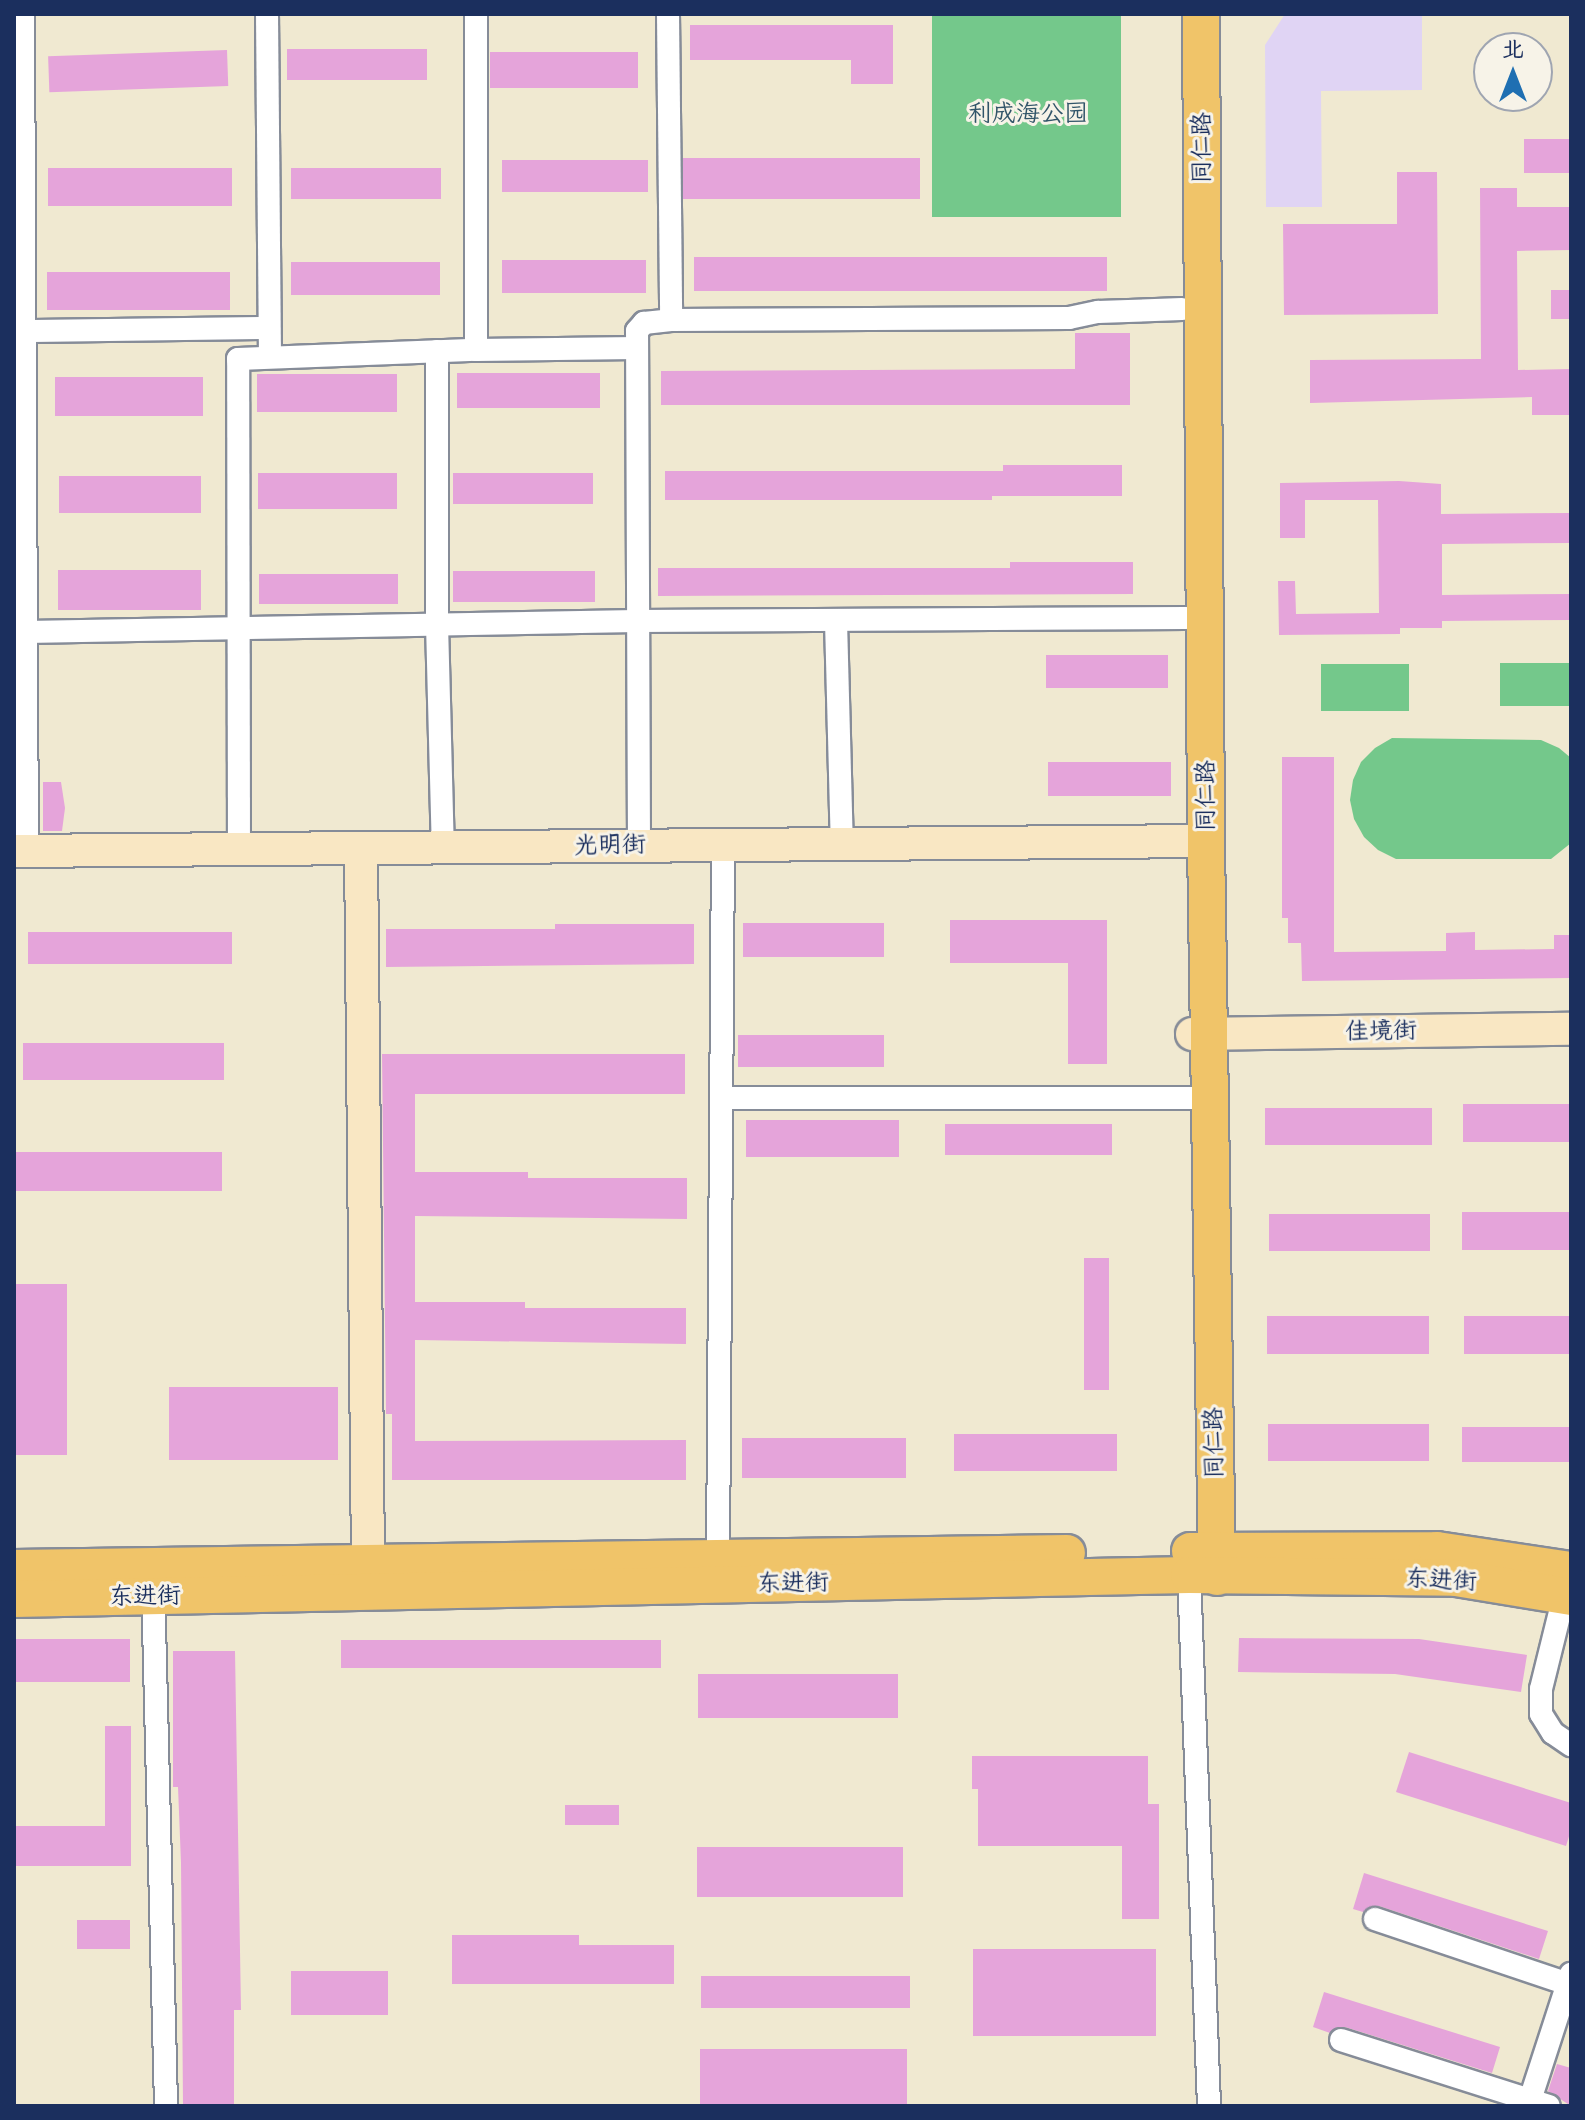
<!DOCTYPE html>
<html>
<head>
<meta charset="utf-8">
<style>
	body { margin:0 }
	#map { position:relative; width:1585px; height:2120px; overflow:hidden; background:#f0e9d1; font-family:"Balsamiq Sans","LXGW WenKai TC",sans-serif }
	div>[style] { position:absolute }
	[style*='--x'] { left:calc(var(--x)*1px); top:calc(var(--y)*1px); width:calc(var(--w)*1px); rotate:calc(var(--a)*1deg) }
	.built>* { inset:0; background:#e0d4f4 }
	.green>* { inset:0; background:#74c88b; transform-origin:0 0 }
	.building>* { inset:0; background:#e5a4da; transform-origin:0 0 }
	.roads { filter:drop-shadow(2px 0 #868c98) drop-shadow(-2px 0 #868c98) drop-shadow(0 2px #868c98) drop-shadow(0 -2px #868c98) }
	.street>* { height:22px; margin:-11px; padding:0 11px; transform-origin:11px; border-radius:11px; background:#fff }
	.secondary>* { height:32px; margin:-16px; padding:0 16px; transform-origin:16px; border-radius:16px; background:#f9e7c3 }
	.primary>* { height:36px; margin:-18px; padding:0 18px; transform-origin:18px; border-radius:18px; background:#f0c469 }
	span { translate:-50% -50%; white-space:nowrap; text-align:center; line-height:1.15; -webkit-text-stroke:6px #f7f3e8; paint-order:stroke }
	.park-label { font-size:24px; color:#315569 }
	.street-label { font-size:24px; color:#1b2f5e }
	.frame { position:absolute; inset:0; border:16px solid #1b2f5e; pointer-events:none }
	.north { position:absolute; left:1473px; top:32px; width:80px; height:80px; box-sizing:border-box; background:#f7f3e8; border:2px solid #9fa5b1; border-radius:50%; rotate:0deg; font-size:22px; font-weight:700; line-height:32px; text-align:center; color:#1b2f5e }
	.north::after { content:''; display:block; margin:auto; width:28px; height:36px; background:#1f6fb2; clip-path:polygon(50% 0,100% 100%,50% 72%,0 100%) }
</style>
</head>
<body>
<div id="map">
	<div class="built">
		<div style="clip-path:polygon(1285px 14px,1422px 14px,1422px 90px,1321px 91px,1322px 207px,1266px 207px,1265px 45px)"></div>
	</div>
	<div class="green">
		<div style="left:932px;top:14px;width:189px;height:203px"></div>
		<div style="left:1571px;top:663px;width:43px;height:71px;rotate:90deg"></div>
		<div style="left:1409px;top:664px;width:47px;height:88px;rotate:90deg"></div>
		<div style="clip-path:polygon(1392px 738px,1541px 740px,1559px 748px,1571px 758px,1571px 843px,1551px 859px,1396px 859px,1378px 850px,1364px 837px,1354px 819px,1350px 800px,1353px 780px,1361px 762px,1375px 748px)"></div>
	</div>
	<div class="building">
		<div style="clip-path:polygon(690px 25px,893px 25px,893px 84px,851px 84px,851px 60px,690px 60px)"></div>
		<div style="left:287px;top:49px;width:140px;height:31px"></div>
		<div style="left:227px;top:50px;width:36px;height:179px;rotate:88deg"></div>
		<div style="left:490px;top:52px;width:148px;height:36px"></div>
		<div style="left:1524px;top:139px;width:47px;height:34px"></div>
		<div style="left:683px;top:158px;width:237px;height:41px"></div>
		<div style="left:502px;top:160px;width:146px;height:32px"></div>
		<div style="left:232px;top:168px;width:38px;height:184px;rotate:90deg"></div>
		<div style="left:291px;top:168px;width:150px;height:31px"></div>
		<div style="clip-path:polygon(1397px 172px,1437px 172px,1438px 314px,1284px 315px,1283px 224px,1397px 224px)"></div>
		<div style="clip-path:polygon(1480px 188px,1517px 188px,1517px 207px,1571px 207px,1571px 250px,1517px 251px,1518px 370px,1571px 369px,1571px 415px,1532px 415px,1532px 397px,1310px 403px,1310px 360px,1481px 359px)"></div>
		<div style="left:694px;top:257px;width:413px;height:34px"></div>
		<div style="left:502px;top:260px;width:144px;height:33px"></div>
		<div style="left:291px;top:262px;width:149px;height:33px"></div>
		<div style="left:47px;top:272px;width:183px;height:38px"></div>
		<div style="left:1551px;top:290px;width:20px;height:29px"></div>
		<div style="clip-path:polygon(1075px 333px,1130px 333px,1130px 405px,661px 405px,661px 371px,1075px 369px)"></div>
		<div style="left:457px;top:373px;width:143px;height:35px"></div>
		<div style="left:257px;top:374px;width:140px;height:38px"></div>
		<div style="left:55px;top:377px;width:148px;height:39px"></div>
		<div style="clip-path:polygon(1003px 465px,1122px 465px,1122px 496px,992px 496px,992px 500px,665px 500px,665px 471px,1003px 471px)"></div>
		<div style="left:258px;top:473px;width:139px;height:36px"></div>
		<div style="left:453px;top:473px;width:140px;height:31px"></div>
		<div style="left:59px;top:476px;width:142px;height:37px"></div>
		<div style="clip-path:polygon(1399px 481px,1441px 484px,1441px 514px,1571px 513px,1571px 543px,1442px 544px,1442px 595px,1571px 594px,1571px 620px,1442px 621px,1442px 628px,1400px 628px,1400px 634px,1279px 635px,1278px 581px,1295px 581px,1296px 614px,1379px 613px,1378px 500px,1305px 500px,1305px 538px,1280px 538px,1280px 483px)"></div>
		<div style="clip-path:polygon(1010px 562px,1133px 562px,1133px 594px,658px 596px,658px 568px,1010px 568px)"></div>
		<div style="left:58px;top:570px;width:143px;height:40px"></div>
		<div style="left:453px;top:571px;width:142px;height:31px"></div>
		<div style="left:259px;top:574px;width:139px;height:30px"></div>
		<div style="left:1046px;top:655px;width:122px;height:33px"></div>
		<div style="clip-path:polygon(1282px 757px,1334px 757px,1334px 952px,1446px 951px,1446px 933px,1475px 932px,1475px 950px,1554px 949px,1554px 935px,1571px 935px,1571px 978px,1302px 981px,1301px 943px,1288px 943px,1288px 918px,1282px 918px)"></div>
		<div style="left:1048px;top:762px;width:123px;height:34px"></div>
		<div style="clip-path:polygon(43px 782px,61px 782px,65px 808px,62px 831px,43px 831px)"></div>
		<div style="clip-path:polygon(950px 920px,1107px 920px,1107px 1064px,1068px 1064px,1068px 963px,950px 963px)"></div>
		<div style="left:743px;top:923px;width:141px;height:34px"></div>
		<div style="clip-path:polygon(555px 924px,694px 924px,694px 964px,386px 967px,386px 929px,555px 929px)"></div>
		<div style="left:28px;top:932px;width:204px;height:32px"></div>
		<div style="left:738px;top:1035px;width:146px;height:32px"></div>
		<div style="left:23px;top:1043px;width:201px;height:37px"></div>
		<div style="clip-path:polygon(382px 1054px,685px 1054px,685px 1094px,415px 1094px,415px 1172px,528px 1172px,528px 1178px,687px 1178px,687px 1219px,415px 1216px,415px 1302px,525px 1302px,525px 1308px,686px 1308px,686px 1344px,415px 1340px,415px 1441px,686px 1440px,686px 1480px,392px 1480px,392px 1414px,386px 1414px)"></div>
		<div style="left:1571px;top:1104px;width:38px;height:108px;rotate:90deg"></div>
		<div style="left:1265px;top:1108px;width:167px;height:37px"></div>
		<div style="left:746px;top:1120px;width:153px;height:37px"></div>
		<div style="left:945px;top:1124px;width:167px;height:31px"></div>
		<div style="left:14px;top:1152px;width:208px;height:39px"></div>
		<div style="left:1462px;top:1212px;width:109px;height:38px"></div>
		<div style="left:1269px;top:1214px;width:161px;height:37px"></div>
		<div style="left:1084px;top:1258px;width:25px;height:132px"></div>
		<div style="left:67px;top:1284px;width:171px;height:53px;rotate:90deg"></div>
		<div style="left:1429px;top:1316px;width:38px;height:162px;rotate:90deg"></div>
		<div style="left:1464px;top:1316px;width:107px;height:38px"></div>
		<div style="left:169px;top:1387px;width:169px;height:73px"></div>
		<div style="left:1268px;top:1424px;width:161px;height:37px"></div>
		<div style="left:1462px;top:1427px;width:109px;height:35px"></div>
		<div style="left:954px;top:1434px;width:163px;height:37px"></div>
		<div style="left:742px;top:1438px;width:164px;height:40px"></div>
		<div style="clip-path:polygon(1239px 1638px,1419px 1639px,1527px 1655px,1521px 1692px,1395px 1674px,1238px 1672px)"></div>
		<div style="left:14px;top:1639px;width:116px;height:43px"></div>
		<div style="left:341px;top:1640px;width:320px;height:28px"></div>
		<div style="clip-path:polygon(173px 1651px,235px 1651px,241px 2010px,234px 2010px,234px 2106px,183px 2106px,181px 1863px,178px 1787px,173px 1787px)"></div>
		<div style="left:698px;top:1674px;width:200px;height:44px"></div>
		<div style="clip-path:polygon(105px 1726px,131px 1726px,131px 1866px,14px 1866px,14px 1826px,105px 1826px)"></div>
		<div style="clip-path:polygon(1409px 1752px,1571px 1803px,1571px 1830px,1566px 1846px,1396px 1792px)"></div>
		<div style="clip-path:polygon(972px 1756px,1148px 1756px,1148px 1804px,1159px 1804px,1159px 1919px,1122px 1919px,1122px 1846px,978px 1846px,978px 1789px,972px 1789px)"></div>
		<div style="left:565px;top:1805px;width:54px;height:20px"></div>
		<div style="left:697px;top:1847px;width:206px;height:50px"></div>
		<div style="clip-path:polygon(1364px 1873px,1548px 1931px,1539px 1959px,1379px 1906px,1372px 1906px,1363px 1912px,1353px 1909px)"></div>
		<div style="left:77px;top:1920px;width:53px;height:29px"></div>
		<div style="clip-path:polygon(452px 1935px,579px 1935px,579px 1945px,674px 1945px,674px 1984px,452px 1984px)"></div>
		<div style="left:973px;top:1949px;width:183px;height:87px"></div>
		<div style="left:291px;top:1971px;width:97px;height:44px"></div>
		<div style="left:701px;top:1976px;width:209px;height:32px"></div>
		<div style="clip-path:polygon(1324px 1992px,1500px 2047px,1492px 2073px,1345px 2027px,1337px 2027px,1330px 2033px,1313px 2027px)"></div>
		<div style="left:700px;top:2049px;width:207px;height:57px"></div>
		<div style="clip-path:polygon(1557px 2064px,1571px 2068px,1571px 2106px,1548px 2091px)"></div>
	</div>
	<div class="roads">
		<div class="street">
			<div style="--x:23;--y:14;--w:837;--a:89.73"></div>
			<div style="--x:267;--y:14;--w:343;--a:89.5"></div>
			<div style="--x:476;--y:14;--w:336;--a:90"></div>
			<div style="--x:668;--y:14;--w:306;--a:89.4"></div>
			<div style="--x:24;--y:331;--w:245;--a:-0.7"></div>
			<div style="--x:437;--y:351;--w:273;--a:90"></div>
			<div style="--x:437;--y:624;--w:223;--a:88.5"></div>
			<div style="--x:836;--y:621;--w:223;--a:88.5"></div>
			<div style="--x:26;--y:632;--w:611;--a:-1.03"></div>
			<div style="--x:637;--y:621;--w:549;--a:-0.31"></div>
			<div style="--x:639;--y:845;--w:514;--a:-90.22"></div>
			<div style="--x:637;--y:331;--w:11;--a:-49"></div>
			<div style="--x:644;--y:323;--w:27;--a:-6"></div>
			<div style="--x:671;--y:320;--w:398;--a:-0.3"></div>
			<div style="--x:1069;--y:318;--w:30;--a:-12"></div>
			<div style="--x:1098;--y:312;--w:84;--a:-2"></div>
			<div style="--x:239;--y:849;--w:490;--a:-90.1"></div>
			<div style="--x:238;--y:359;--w:238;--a:-2.2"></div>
			<div style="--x:476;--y:350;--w:161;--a:-0.7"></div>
			<div style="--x:722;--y:1098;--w:471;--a:0"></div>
			<div style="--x:718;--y:1558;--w:713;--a:-89.6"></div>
			<div style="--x:1189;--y:1575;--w:531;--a:87.84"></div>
			<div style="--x:153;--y:1584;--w:522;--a:88.57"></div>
			<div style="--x:1564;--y:1596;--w:96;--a:103.9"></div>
			<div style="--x:1541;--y:1689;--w:25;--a:90"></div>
			<div style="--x:1541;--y:1714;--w:22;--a:58"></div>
			<div style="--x:1553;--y:1733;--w:22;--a:34"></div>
			<div style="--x:1375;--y:1919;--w:207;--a:18.6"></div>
			<div style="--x:1341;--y:2040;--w:218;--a:17.6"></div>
			<div style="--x:1528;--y:2106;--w:139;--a:-72"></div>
		</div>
		<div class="secondary">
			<div style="--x:361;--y:848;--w:715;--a:89.44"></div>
			<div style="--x:14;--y:851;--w:1192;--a:-0.48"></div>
			<div style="--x:1192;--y:1034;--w:379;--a:-0.8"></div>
		</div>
		<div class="primary">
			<div style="--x:1201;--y:14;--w:827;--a:89.65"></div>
			<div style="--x:1206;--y:841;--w:736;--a:89.14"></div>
			<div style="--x:1190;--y:1551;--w:247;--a:-0.2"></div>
			<div style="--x:1437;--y:1550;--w:135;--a:8.5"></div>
			<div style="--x:14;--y:1568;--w:1053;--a:-0.82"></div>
			<div style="--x:14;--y:1599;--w:1175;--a:-1.17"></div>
			<div style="--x:1189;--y:1575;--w:267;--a:0.6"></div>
			<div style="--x:1456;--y:1578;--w:117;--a:9.4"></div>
		</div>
	</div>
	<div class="park-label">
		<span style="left:1028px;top:114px">利成海公园</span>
	</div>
	<div class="street-label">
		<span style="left:1202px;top:148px;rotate:-90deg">同仁路</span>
		<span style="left:1206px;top:796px;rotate:-90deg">同仁路</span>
		<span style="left:610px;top:845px;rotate:-1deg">光明街</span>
		<span style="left:1381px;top:1031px;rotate:-1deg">佳境街</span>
		<span style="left:1214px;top:1443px;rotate:-91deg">同仁路</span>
		<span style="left:1441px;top:1580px;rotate:3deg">东进街</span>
		<span style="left:793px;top:1583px;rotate:-1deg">东进街</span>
		<span style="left:145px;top:1596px;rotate:-1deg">东进街</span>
	</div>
	<div class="frame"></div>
	<div class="north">北</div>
</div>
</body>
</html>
